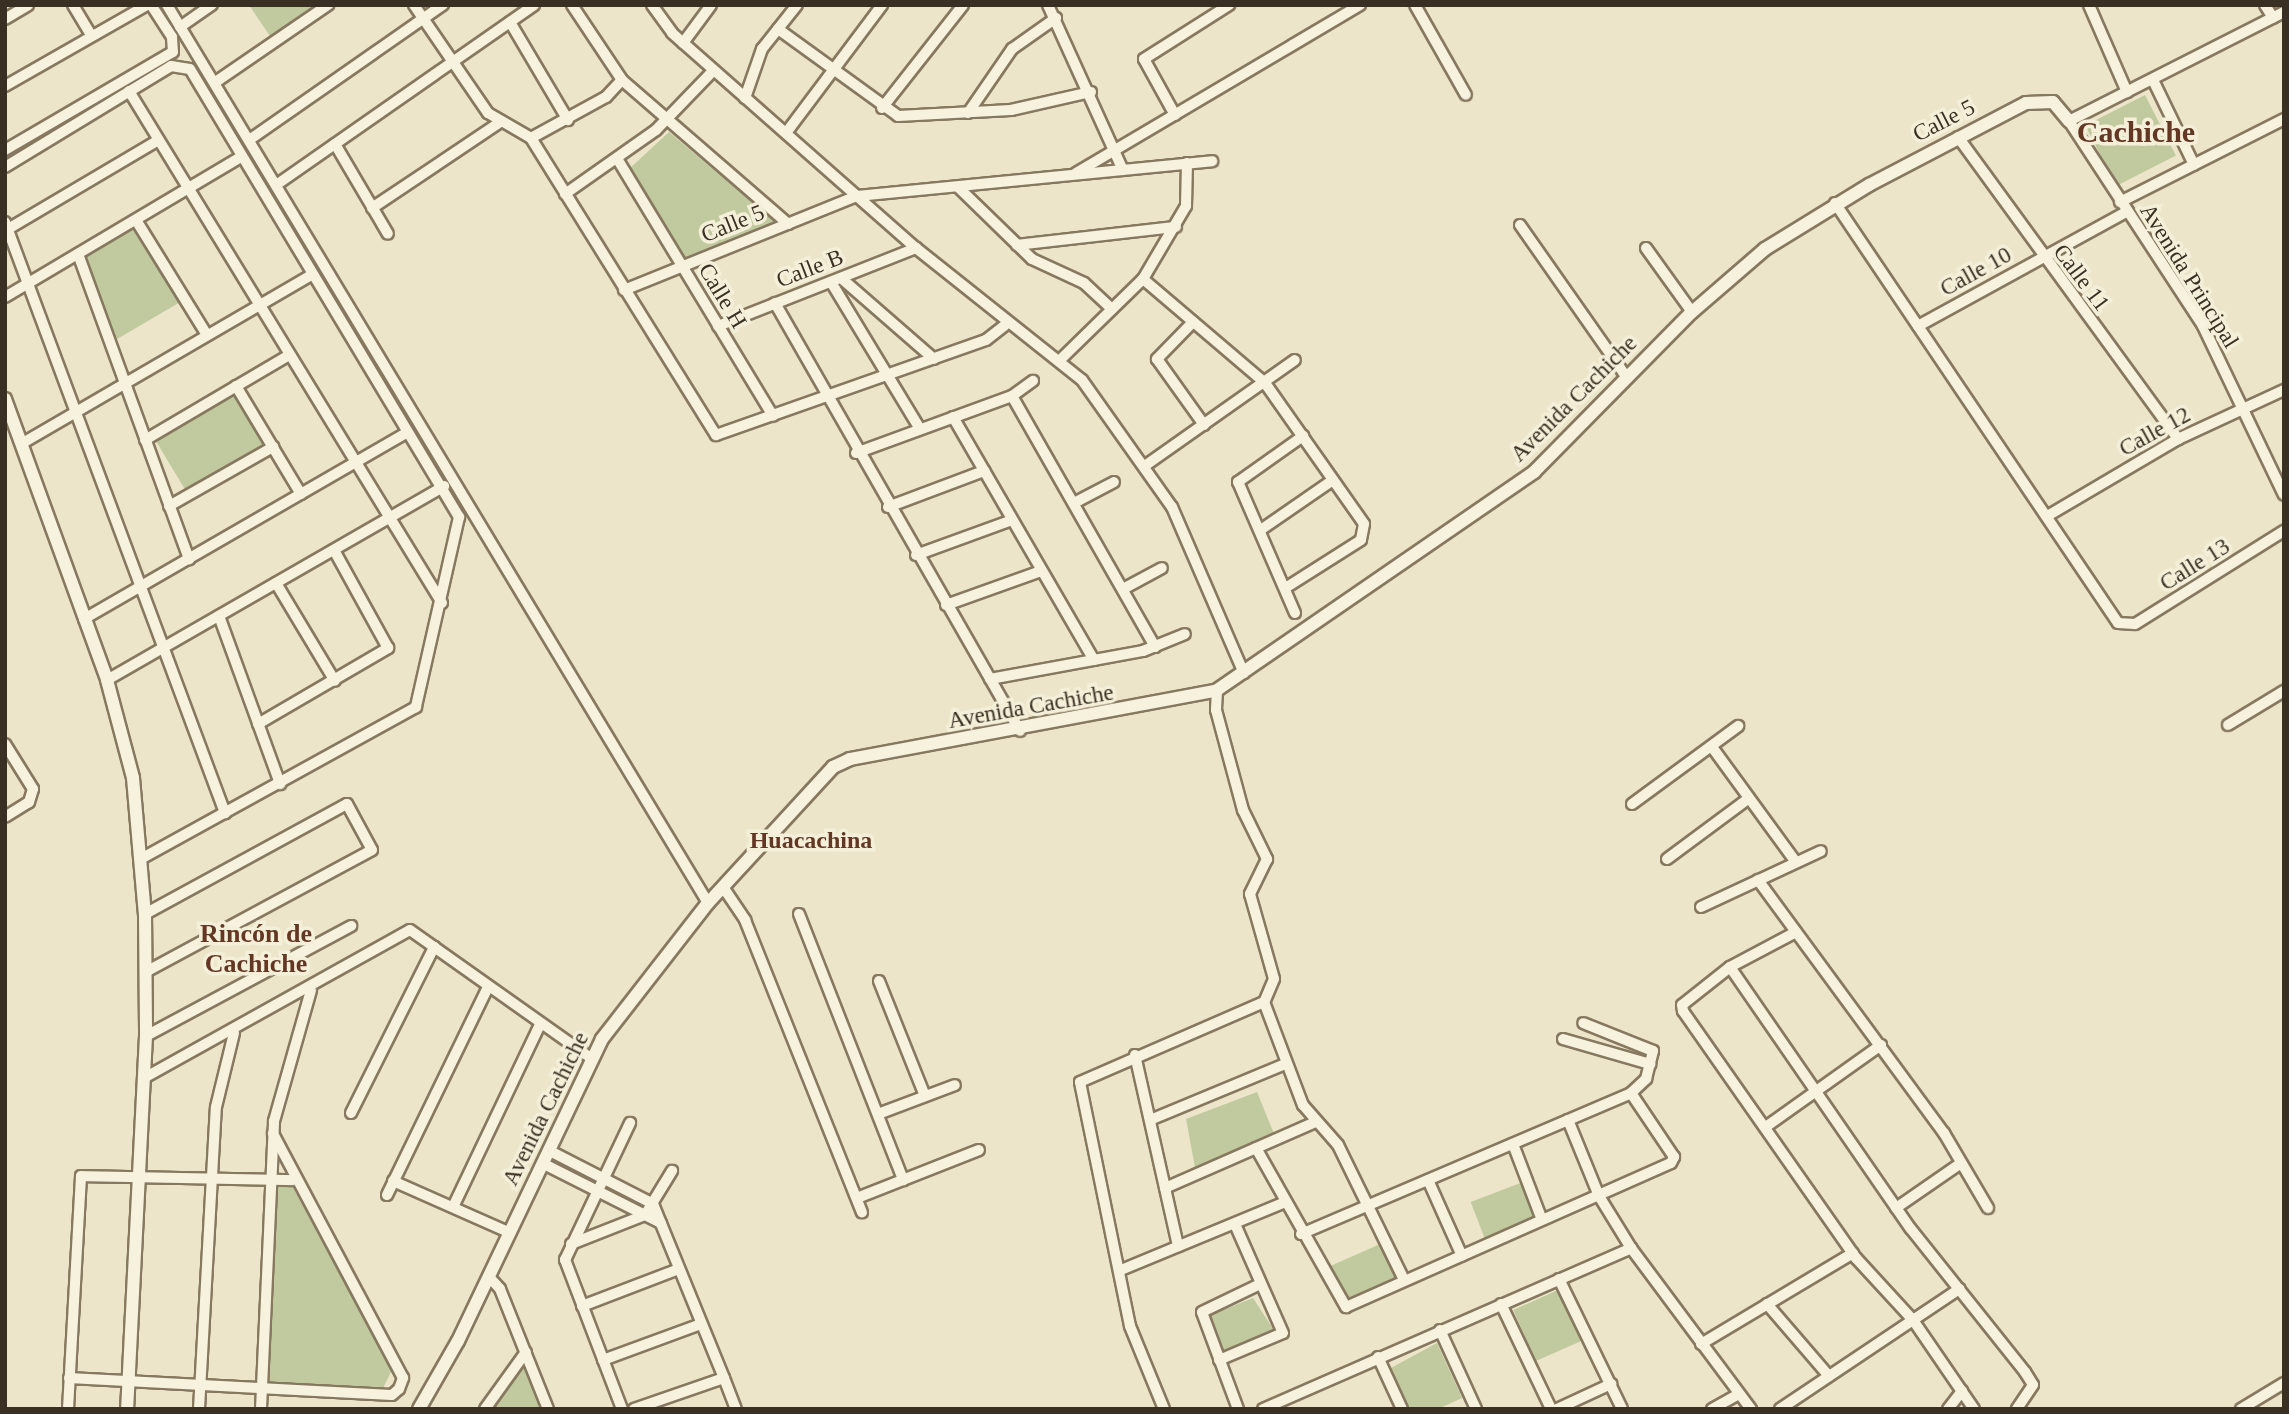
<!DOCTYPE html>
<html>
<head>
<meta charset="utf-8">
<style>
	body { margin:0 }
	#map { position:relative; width:2289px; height:1414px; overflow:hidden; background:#ece5ca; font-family:Georgia,serif }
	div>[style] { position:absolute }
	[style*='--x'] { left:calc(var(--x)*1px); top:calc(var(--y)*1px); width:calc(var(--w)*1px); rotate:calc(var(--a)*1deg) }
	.green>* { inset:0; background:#c1ca9e; transform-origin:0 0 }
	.roads { filter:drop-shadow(2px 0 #877860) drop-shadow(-2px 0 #877860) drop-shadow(0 2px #877860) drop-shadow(0 -2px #877860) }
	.minor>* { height:10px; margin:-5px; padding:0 5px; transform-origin:5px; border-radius:5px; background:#f7f2dd }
	.tertiary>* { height:12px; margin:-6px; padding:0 6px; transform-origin:6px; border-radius:6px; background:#f7f2dd }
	span { translate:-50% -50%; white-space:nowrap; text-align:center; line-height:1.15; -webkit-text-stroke:7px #f4efd9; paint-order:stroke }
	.street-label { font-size:23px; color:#392f22 }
	.neighbourhood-label { font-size:24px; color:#633724; font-weight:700 }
	.quarter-label { font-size:26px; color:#633724; font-weight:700 }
	.district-label { font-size:30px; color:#633724; font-weight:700 }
	.frame { position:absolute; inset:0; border:7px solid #392f22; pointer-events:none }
</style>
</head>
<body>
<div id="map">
	<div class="green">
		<div style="clip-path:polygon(249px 5px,314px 5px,270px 36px)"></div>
		<div style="left:2145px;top:95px;width:68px;height:67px;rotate:63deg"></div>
		<div style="clip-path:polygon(669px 132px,773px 220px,775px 226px,687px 261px,628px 170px)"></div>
		<div style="clip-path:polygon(136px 225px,182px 301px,112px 342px,82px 257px)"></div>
		<div style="left:235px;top:392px;width:63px;height:93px;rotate:59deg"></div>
		<div style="clip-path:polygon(1257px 1092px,1277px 1141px,1196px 1173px,1186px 1119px)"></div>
		<div style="left:1523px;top:1182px;width:43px;height:56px;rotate:69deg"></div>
		<div style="clip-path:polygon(291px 1184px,392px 1370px,383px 1388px,265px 1384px,274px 1185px)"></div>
		<div style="left:1380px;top:1244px;width:42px;height:61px;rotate:66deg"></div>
		<div style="left:1558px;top:1290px;width:56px;height:49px;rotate:66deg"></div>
		<div style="clip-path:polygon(1253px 1298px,1277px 1335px,1222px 1356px,1208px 1316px)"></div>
		<div style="clip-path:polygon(1437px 1343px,1462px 1398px,1438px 1409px,1408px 1409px,1389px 1369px)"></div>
		<div style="clip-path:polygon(525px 1362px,543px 1409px,490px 1409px,519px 1363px)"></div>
	</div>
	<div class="roads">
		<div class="minor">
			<div style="--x:73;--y:5;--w:35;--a:59"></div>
			<div style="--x:167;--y:5;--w:1048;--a:58.93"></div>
			<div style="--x:414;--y:5;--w:131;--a:55.6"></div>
			<div style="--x:488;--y:113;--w:50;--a:30.2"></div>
			<div style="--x:531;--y:138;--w:85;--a:-28.7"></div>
			<div style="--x:606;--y:97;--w:23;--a:-47"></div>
			<div style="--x:572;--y:5;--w:90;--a:56.3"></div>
			<div style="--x:622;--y:80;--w:220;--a:40.9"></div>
			<div style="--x:652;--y:5;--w:34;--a:54"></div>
			<div style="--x:672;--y:33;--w:325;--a:41.4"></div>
			<div style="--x:916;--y:248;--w:212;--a:38.5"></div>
			<div style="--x:1082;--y:380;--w:156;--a:54.7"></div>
			<div style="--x:1172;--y:507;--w:181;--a:66.6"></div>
			<div style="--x:1048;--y:5;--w:181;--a:65.6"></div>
			<div style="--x:1415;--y:5;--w:103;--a:60.5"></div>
			<div style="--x:2089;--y:5;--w:95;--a:66.4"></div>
			<div style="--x:2265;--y:5;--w:15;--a:58"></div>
			<div style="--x:2284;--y:12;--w:241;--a:153.1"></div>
			<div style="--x:2069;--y:121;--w:245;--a:56.8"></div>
			<div style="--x:2203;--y:326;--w:187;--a:64.4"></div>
			<div style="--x:5;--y:19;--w:27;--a:-31"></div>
			<div style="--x:510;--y:22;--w:114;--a:59.4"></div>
			<div style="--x:180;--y:27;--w:39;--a:-35"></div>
			<div style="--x:778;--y:29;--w:148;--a:35.9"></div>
			<div style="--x:898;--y:116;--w:113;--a:-3"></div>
			<div style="--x:1011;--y:110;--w:82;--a:-12.7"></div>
			<div style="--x:683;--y:43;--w:47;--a:-53.6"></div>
			<div style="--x:2153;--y:80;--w:94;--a:64.2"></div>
			<div style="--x:217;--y:81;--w:135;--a:-34.4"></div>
			<div style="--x:5;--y:86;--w:163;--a:-29.7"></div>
			<div style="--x:129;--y:91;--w:600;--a:58.56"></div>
			<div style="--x:745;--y:98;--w:52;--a:-70.9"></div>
			<div style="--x:762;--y:49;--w:56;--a:-51.5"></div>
			<div style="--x:882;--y:108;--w:131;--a:-51.8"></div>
			<div style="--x:968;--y:113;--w:78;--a:-55.5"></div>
			<div style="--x:1012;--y:49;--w:54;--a:-35.2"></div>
			<div style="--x:1175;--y:115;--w:64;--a:-119"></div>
			<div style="--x:1144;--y:59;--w:101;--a:-32.4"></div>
			<div style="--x:786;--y:133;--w:160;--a:-53.1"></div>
			<div style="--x:1958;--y:137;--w:374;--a:53.9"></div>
			<div style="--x:252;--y:138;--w:233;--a:-34.9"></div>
			<div style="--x:531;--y:138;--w:350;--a:58.1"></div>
			<div style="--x:716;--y:435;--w:286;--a:-19.4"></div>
			<div style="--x:986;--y:340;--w:24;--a:-38"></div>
			<div style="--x:335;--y:144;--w:104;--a:59.5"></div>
			<div style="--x:5;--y:150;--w:194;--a:-30.3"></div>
			<div style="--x:173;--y:52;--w:15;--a:-94"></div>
			<div style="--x:172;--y:37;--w:38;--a:-123"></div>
			<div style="--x:618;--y:160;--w:299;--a:58.8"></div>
			<div style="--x:5;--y:167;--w:194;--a:-31.3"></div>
			<div style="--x:171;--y:66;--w:19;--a:9"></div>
			<div style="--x:190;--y:69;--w:523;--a:59.02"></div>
			<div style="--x:459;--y:517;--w:195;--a:102.8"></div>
			<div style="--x:416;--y:707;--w:314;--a:151.1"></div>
			<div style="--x:1076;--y:173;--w:330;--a:-30.6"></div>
			<div style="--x:279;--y:183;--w:311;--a:-34.9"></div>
			<div style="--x:958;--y:187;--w:103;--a:44.2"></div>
			<div style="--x:1032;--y:259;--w:57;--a:24.8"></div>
			<div style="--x:1084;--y:283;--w:38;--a:43"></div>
			<div style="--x:565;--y:194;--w:111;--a:-35.1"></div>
			<div style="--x:656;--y:130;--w:83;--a:-46"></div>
			<div style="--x:2120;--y:202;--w:184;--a:-26.8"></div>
			<div style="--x:1835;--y:203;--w:506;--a:56.03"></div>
			<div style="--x:2118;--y:623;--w:17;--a:3"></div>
			<div style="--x:2135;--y:624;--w:176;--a:-32"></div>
			<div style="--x:372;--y:208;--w:156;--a:-33.8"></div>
			<div style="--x:136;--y:220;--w:135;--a:58.3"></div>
			<div style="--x:5;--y:222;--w:631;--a:69.58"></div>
			<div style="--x:1520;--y:225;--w:187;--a:55"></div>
			<div style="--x:8;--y:229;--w:173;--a:-30.6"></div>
			<div style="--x:1017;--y:245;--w:160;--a:-6.5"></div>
			<div style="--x:1646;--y:248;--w:79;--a:54.3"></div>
			<div style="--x:78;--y:254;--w:325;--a:70"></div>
			<div style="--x:841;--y:278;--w:123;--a:41.1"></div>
			<div style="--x:1143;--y:279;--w:160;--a:40.4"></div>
			<div style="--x:1265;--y:383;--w:172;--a:54.9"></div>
			<div style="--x:1364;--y:524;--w:16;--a:101"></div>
			<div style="--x:1361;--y:540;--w:88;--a:147.6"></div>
			<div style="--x:831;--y:282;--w:172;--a:58.8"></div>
			<div style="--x:624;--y:290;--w:251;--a:-22"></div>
			<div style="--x:857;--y:196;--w:357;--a:-5.6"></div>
			<div style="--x:5;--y:297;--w:272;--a:-30.7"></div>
			<div style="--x:775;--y:303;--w:493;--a:60.2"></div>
			<div style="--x:1193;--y:322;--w:52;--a:134.2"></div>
			<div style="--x:1157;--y:359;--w:81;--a:54.5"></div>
			<div style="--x:718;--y:326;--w:213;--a:-21.5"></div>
			<div style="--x:1918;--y:326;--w:237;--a:-28.7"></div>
			<div style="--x:1061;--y:359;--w:115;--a:-44.3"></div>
			<div style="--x:1143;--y:279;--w:85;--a:-59.5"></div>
			<div style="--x:1186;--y:206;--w:43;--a:-88.7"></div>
			<div style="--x:236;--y:386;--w:126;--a:59"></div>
			<div style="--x:1012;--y:396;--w:289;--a:60.3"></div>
			<div style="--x:953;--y:417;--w:281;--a:59.9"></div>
			<div style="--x:145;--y:440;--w:164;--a:-30.5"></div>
			<div style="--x:21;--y:444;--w:336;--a:-30.2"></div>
			<div style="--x:856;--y:453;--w:166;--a:-20.1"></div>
			<div style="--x:1012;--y:396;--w:26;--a:-36"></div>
			<div style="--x:1146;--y:465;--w:182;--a:-35.2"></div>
			<div style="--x:1074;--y:503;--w:45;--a:-27.7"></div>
			<div style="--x:169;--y:506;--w:120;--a:-29.6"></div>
			<div style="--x:888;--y:507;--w:103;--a:-20.6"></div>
			<div style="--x:2049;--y:515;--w:150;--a:-30.5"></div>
			<div style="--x:2178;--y:439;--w:117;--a:-24.8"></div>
			<div style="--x:1262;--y:529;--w:86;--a:-34.6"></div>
			<div style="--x:916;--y:555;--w:102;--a:-20"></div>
			<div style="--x:276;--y:583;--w:114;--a:59"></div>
			<div style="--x:1123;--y:589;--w:44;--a:-28.3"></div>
			<div style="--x:946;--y:605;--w:101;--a:-19.7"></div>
			<div style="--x:1295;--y:613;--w:143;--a:-113.5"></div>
			<div style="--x:1238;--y:482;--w:80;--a:-35.3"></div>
			<div style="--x:219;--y:616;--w:179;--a:70"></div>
			<div style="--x:84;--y:619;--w:370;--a:-30"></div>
			<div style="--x:990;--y:679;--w:156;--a:-10.4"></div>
			<div style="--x:1143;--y:651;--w:45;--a:-22"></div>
			<div style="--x:107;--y:680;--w:389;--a:-29.9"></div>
			<div style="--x:1217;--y:690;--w:20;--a:93"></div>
			<div style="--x:1216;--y:710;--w:104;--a:74.9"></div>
			<div style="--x:1243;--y:810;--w:55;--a:63.9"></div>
			<div style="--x:1267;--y:859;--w:39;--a:116"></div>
			<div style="--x:1250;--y:894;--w:88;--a:74.2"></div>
			<div style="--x:1274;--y:979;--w:25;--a:113"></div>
			<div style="--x:1264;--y:1002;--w:110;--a:69.3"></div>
			<div style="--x:1303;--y:1105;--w:53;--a:48.8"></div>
			<div style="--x:1338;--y:1145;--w:150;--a:63.9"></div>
			<div style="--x:258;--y:724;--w:151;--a:-30.3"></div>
			<div style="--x:388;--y:648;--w:112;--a:-118.9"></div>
			<div style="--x:2228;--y:725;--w:66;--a:-31.3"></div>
			<div style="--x:5;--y:744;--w:53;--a:58.1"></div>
			<div style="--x:33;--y:789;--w:14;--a:107"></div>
			<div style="--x:29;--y:802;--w:28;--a:148"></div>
			<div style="--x:1712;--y:747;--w:142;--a:53.9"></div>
			<div style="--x:1632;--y:804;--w:132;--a:-36.3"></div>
			<div style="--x:1667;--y:859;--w:102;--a:-36.6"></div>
			<div style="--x:1758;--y:880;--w:314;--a:53.7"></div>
			<div style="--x:1944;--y:1133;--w:87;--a:59.6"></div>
			<div style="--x:723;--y:887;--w:40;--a:56"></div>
			<div style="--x:745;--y:920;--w:315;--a:68.2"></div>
			<div style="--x:1701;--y:907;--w:132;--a:-25"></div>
			<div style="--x:145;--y:914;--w:230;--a:-28.6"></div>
			<div style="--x:347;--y:804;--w:52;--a:61.5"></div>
			<div style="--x:372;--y:850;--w:258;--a:151.7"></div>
			<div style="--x:799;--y:914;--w:286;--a:68.6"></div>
			<div style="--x:1796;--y:932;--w:75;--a:152.1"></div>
			<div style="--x:1730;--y:967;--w:61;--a:141.6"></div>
			<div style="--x:1682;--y:1005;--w:6;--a:81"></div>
			<div style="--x:1683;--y:1011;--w:302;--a:55"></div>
			<div style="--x:1856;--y:1258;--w:84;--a:47.4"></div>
			<div style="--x:1913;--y:1320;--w:108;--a:55.6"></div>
			<div style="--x:1730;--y:967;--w:318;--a:55.4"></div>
			<div style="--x:1911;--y:1229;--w:183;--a:51.4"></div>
			<div style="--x:2025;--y:1372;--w:15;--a:58"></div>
			<div style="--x:2033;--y:1385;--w:29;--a:124"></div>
			<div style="--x:879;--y:981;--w:124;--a:68.2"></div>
			<div style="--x:146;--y:1036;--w:233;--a:-28.2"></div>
			<div style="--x:1563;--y:1039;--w:91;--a:16"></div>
			<div style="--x:1135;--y:1055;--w:196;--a:77.3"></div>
			<div style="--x:144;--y:1078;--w:304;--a:-29.1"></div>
			<div style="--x:410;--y:930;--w:222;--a:35.3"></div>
			<div style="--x:351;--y:1113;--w:186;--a:-63.4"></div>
			<div style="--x:878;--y:1114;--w:82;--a:-20.6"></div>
			<div style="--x:1150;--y:1120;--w:146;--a:-22.5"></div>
			<div style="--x:1568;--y:1120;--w:82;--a:67.8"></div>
			<div style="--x:1599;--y:1196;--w:61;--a:58.4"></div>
			<div style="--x:1631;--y:1248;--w:201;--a:53.3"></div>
			<div style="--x:1767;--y:1126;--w:140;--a:-35.4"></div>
			<div style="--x:1513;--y:1144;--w:81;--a:69.1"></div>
			<div style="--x:1256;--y:1148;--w:183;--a:60.5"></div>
			<div style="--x:1346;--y:1307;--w:355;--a:-23.9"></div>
			<div style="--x:1671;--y:1163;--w:7;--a:-63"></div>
			<div style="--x:1674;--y:1157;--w:77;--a:-123.9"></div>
			<div style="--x:550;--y:1151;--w:116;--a:27.2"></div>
			<div style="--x:653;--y:1204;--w:188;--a:67.8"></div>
			<div style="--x:544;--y:1164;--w:131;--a:26.8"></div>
			<div style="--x:1428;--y:1180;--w:83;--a:65.9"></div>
			<div style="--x:393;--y:1181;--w:126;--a:23.9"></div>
			<div style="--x:1165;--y:1188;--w:164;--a:-23.7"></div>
			<div style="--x:387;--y:1195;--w:231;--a:-64.1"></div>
			<div style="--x:857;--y:1198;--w:131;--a:-21.5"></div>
			<div style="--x:453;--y:1207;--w:202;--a:-64.5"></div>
			<div style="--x:1896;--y:1208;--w:79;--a:-34.7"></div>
			<div style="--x:1301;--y:1234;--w:359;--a:-23.1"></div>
			<div style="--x:1631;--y:1093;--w:21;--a:-43"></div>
			<div style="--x:1646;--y:1079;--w:29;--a:-76"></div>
			<div style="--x:1653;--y:1051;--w:75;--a:-158.2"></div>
			<div style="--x:571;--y:1244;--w:79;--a:-21.4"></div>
			<div style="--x:645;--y:1215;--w:52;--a:-58.5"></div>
			<div style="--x:1121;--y:1270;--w:175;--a:-22.5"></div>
			<div style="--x:489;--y:1277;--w:16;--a:47"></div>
			<div style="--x:500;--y:1289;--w:129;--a:68.2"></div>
			<div style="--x:1559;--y:1279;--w:144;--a:64.1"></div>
			<div style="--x:1501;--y:1304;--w:116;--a:64.5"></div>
			<div style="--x:1767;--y:1304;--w:95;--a:49.3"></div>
			<div style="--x:582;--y:1306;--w:104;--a:-20.9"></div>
			<div style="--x:1440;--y:1330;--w:87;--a:65.5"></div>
			<div style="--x:1701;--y:1344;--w:177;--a:-30.9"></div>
			<div style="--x:1378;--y:1357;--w:57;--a:65.2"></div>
			<div style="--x:603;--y:1360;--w:104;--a:-20.2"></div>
			<div style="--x:1219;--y:1360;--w:69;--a:-22.9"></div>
			<div style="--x:1283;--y:1333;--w:119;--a:-113.8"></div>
			<div style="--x:69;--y:1378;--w:323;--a:3"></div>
			<div style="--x:392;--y:1395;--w:9;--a:-41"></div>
			<div style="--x:399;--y:1389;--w:12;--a:-70"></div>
			<div style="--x:403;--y:1378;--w:277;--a:-118"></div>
			<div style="--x:68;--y:1409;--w:233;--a:-86.8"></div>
			<div style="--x:81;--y:1176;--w:212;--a:1.1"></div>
			<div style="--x:199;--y:1409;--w:302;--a:-86.8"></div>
			<div style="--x:216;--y:1107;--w:76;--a:-76.3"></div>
			<div style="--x:261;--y:1409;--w:288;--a:-87.4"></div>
			<div style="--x:274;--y:1121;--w:136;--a:-74.2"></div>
			<div style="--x:485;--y:1409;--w:70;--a:-54.3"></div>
			<div style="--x:622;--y:1409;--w:160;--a:-110.9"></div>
			<div style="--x:565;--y:1260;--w:152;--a:-64.6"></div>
			<div style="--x:634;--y:1409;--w:95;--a:-19"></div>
			<div style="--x:724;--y:1378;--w:33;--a:69"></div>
			<div style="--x:1164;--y:1409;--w:90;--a:-112.3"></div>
			<div style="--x:1130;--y:1326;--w:249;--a:-101.6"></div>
			<div style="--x:1080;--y:1082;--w:201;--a:-23.5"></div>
			<div style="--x:1238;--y:1409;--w:103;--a:-110.4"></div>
			<div style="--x:1202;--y:1312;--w:64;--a:-25.8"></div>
			<div style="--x:1263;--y:1409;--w:402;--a:-23.6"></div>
			<div style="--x:1557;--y:1409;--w:60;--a:-24.8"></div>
			<div style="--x:1712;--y:1409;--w:29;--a:-29"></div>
			<div style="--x:1780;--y:1409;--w:216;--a:-33.8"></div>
			<div style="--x:1948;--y:1409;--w:23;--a:-52"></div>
			<div style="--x:2241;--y:1409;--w:50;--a:-31.2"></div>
		</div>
		<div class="tertiary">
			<div style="--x:5;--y:399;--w:299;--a:70"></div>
			<div style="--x:107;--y:680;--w:101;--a:75.1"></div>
			<div style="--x:133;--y:778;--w:137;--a:85"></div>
			<div style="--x:145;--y:914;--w:122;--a:89.5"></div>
			<div style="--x:146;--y:1036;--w:373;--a:92.9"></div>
			<div style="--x:419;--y:1409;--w:78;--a:-60.2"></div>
			<div style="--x:458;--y:1341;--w:335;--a:-64.5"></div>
			<div style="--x:602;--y:1039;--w:172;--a:-52.1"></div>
			<div style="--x:708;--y:903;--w:185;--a:-47.4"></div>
			<div style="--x:833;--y:767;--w:19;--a:-25"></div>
			<div style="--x:850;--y:759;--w:373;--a:-10.6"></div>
			<div style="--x:1217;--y:690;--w:385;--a:-34.5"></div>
			<div style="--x:1534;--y:472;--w:225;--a:-45.4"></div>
			<div style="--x:1692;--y:312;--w:96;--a:-40.8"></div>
			<div style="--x:1765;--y:249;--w:122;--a:-31.6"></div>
			<div style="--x:1869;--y:185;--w:177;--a:-27.6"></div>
			<div style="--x:2026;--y:103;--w:27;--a:-2"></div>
			<div style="--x:2053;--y:102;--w:25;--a:50"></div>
		</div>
	</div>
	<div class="street-label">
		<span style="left:1944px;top:121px;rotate:-27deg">Calle 5</span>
		<span style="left:733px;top:224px;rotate:-22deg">Calle 5</span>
		<span style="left:810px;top:269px;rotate:-21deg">Calle B</span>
		<span style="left:1976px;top:272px;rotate:-29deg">Calle 10</span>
		<span style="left:2189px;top:276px;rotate:58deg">Avenida Principal</span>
		<span style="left:2081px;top:278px;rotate:53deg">Calle 11</span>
		<span style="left:722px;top:296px;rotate:59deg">Calle H</span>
		<span style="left:1574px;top:399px;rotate:-45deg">Avenida Cachiche</span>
		<span style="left:2155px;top:432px;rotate:-29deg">Calle 12</span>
		<span style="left:2195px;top:565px;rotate:-32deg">Calle 13</span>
		<span style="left:1031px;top:707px;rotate:-10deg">Avenida Cachiche</span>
		<span style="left:546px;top:1109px;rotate:-64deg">Avenida Cachiche</span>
	</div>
	<div class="neighbourhood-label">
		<span style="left:811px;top:841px">Huacachina</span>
	</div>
	<div class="quarter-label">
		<span style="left:256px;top:949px">Rincón de<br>Cachiche</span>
	</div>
	<div class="district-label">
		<span style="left:2136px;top:132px">Cachiche</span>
	</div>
	<div class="frame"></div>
</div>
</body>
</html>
